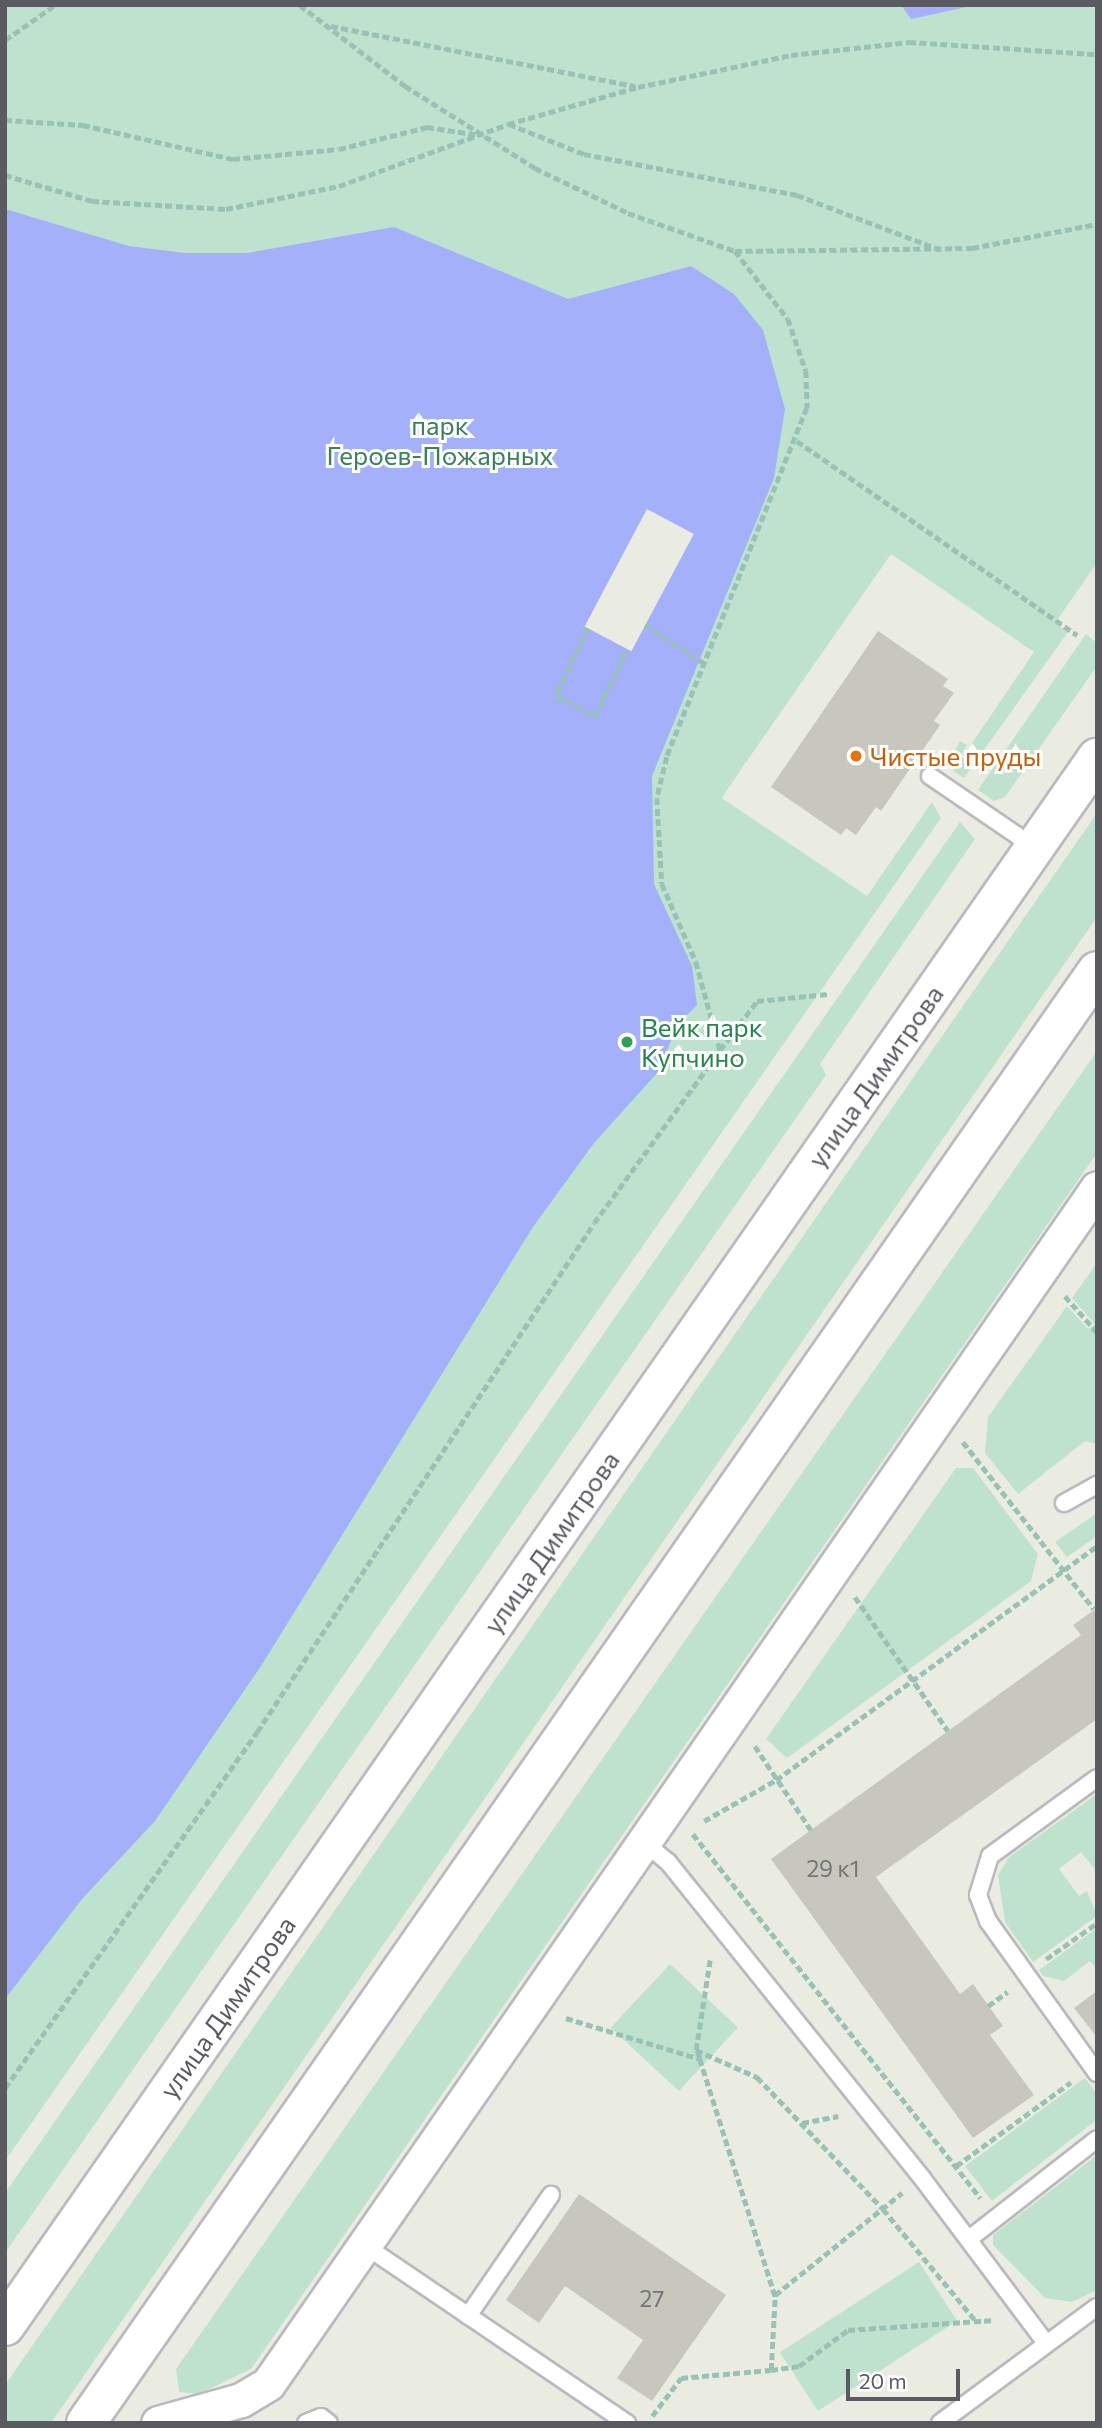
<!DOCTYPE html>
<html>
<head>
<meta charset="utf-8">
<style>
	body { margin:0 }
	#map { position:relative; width:1102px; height:2428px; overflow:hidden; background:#eaece1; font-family:Commissioner,sans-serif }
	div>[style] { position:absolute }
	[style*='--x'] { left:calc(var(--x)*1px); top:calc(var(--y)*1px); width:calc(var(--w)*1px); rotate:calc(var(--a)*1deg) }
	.green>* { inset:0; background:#bfe2ce; transform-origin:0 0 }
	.water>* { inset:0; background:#a4b1fa }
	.pier>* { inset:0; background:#eaece1; transform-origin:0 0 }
	.building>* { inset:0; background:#c7c7be }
	.path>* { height:4.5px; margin-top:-2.25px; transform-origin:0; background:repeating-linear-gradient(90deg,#99c2b6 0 7px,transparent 0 10.5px) }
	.roads { filter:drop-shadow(2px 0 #bab9bf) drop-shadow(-2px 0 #bab9bf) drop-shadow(0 2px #bab9bf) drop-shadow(0 -2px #bab9bf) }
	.lane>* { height:16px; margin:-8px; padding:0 8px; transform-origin:8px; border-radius:8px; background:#fff }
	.street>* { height:33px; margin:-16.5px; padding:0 16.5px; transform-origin:16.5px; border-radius:16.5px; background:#fff }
	.secondary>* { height:38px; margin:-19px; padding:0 19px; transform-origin:19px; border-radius:19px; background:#fff }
	.dots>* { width:19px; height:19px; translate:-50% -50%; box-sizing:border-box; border:4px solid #fff; border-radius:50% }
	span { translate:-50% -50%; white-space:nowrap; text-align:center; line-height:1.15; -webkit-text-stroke:6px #fff; paint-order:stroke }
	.number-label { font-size:23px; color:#757578 }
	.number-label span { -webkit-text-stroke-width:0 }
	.park-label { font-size:26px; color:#39815a }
	.food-label { font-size:26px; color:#c56008 }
	.left { translate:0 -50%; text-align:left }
	.leisure-label { font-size:26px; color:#27864d }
	.street-label { font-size:26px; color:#5a5a61 }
	.frame { position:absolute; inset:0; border:7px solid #5a5a61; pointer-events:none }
	.scale { position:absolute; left:846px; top:2369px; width:114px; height:32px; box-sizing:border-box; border:4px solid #5a5a61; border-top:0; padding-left:9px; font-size:21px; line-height:24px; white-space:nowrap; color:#5a5a61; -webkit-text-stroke:5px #fff; paint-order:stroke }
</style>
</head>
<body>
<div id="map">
	<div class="green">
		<div style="clip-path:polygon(5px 5px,1097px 5px,1097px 563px,1055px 623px,1068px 632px,964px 778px,953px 771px,1034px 652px,891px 554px,742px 768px,722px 798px,867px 896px,932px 802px,941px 818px,5px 2161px)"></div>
		<div style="clip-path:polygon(1086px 634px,1097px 643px,1097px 666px,1005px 797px,994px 801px,978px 790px)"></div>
		<div style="left:960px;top:741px;width:8px;height:27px;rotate:30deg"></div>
		<div style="clip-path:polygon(1097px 813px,1097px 917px,51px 2423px,5px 2423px,5px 2385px)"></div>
		<div style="clip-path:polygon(960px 822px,975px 839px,820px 1064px,826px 1075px,5px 2253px,5px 2193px)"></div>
		<div style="clip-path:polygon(1097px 1051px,1097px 1153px,251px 2369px,199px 2394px,179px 2392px,176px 2369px)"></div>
		<div style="clip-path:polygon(1097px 1263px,1097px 1444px,1085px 1441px,1018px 1494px,985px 1453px,988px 1417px,1067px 1306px,1088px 1329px,1095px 1324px,1072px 1298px)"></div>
		<div style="clip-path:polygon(956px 1468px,973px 1468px,1038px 1554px,1031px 1581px,787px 1758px,766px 1739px)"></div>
		<div style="clip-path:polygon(1097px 1513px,1097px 1536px,1067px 1557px,1055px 1542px)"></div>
		<div style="clip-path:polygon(1097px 1794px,1097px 1872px,1081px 1852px,1059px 1869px,1079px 1896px,1087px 1891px,1097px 1916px,1033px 1962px,1005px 1922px,998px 1875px,1009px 1857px)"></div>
		<div style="clip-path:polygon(1097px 1928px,1097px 1969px,1090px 1961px,1064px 1981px,1043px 1976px,1039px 1970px)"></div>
		<div style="left:670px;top:1964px;width:93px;height:87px;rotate:43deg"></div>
		<div style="clip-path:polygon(1085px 2078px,1097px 2094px,1095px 2121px,992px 2201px,965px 2166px)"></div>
		<div style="clip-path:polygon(1097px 2155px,1097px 2290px,1072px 2302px,1045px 2298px,993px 2245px,993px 2235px)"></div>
		<div style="left:919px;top:2262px;width:70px;height:166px;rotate:57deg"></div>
	</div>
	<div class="water">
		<div style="clip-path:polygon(901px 5px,976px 5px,911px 19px)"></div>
		<div style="clip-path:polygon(5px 209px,129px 246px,185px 253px,247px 253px,394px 227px,568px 299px,691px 266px,734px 294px,763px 330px,785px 409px,774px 478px,652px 776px,654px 884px,692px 966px,697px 1005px,678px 1024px,658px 1072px,594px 1143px,533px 1227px,261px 1666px,155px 1821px,82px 1899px,5px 1999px)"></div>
	</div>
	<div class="pier">
		<div style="left:647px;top:509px;width:53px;height:133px;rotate:28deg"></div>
	</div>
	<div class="building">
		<div style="clip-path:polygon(878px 631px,948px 679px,943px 686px,954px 693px,934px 721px,940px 725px,881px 811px,876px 807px,856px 835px,846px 828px,841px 835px,771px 787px)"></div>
		<div style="clip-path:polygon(1097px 1608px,1097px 1719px,876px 1877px,960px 1994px,973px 1984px,1003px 2026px,990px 2035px,1034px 2095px,973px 2138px,771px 1859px,1081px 1635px,1073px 1625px)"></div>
		<div style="clip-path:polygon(1097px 1991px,1097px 2037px,1074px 2008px)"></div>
		<div style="clip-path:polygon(579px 2194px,726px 2295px,652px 2401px,617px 2378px,643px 2340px,565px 2286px,539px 2323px,506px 2300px)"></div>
	</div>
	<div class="path">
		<div style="--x:300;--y:5;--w:133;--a:37.6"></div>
		<div style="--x:405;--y:86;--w:154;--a:32.2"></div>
		<div style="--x:535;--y:168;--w:103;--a:25.8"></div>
		<div style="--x:628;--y:213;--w:114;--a:19.6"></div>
		<div style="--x:735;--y:251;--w:86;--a:52.1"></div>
		<div style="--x:788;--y:319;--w:55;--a:70.9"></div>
		<div style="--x:806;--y:371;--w:37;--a:88"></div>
		<div style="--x:807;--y:408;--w:376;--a:111.9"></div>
		<div style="--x:667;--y:757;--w:42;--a:103.7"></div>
		<div style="--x:657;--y:798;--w:86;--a:86.7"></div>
		<div style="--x:662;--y:884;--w:85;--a:66.4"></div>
		<div style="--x:696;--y:962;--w:91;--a:74.7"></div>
		<div style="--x:720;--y:1050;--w:61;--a:-52.9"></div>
		<div style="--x:757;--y:1001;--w:71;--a:-5.6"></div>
		<div style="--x:331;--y:26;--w:310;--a:11.2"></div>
		<div style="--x:5;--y:40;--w:61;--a:-35"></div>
		<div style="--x:5;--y:120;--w:78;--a:3.7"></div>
		<div style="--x:83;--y:125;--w:154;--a:12.8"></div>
		<div style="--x:233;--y:159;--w:106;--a:-5.4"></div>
		<div style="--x:339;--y:149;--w:91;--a:-14"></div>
		<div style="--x:427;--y:127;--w:53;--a:8.7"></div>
		<div style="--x:509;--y:124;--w:81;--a:21.8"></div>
		<div style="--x:584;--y:154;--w:217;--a:10.9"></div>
		<div style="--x:797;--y:195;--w:154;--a:20.9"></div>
		<div style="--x:5;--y:175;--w:91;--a:16.6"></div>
		<div style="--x:92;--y:201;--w:134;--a:3.4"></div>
		<div style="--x:226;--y:209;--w:115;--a:-11.5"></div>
		<div style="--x:339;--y:186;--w:180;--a:-20.1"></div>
		<div style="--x:508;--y:124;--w:135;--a:-15.9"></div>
		<div style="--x:638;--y:87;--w:156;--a:-11.8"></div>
		<div style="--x:791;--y:55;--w:119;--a:-6.3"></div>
		<div style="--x:909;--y:42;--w:188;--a:3.7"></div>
		<div style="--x:735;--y:251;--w:237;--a:-0.7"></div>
		<div style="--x:972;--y:248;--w:127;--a:-10.9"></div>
		<div style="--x:797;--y:441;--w:341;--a:34.7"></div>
		<div style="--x:645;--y:625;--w:72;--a:33"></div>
		<div style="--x:588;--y:628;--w:74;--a:115.5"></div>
		<div style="--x:556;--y:695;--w:44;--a:28.3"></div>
		<div style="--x:595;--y:716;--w:74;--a:-64.5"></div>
		<div style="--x:1065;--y:1296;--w:48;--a:48.4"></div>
		<div style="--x:963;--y:1442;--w:212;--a:51.9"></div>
		<div style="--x:855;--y:1597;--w:163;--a:55.2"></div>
		<div style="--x:755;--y:1746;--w:101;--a:56.3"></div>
		<div style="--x:704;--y:1821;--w:83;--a:-29.7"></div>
		<div style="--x:776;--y:1780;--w:397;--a:-36.1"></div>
		<div style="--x:693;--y:1834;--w:464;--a:51.7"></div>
		<div style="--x:1046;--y:1959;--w:62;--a:-35.2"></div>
		<div style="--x:988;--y:2006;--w:24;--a:-36"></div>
		<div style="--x:566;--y:2018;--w:140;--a:17"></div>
		<div style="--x:700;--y:2059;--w:248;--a:72.4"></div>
		<div style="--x:696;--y:2050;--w:67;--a:23.9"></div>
		<div style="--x:757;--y:2077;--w:182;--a:46.3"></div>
		<div style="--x:883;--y:2209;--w:146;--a:50.3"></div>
		<div style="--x:700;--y:2059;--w:10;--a:-114"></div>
		<div style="--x:696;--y:2050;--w:91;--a:-81.2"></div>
		<div style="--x:5;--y:2088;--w:436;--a:-54.7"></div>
		<div style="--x:257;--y:1732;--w:610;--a:-56.49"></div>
		<div style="--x:594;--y:1223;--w:214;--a:-53.9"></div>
		<div style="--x:802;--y:2123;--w:37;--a:-11"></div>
		<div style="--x:956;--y:2166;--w:142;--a:-36.1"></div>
		<div style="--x:771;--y:2370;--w:28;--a:-8"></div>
		<div style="--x:799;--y:2366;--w:61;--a:-36.3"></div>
		<div style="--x:848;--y:2330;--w:147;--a:-3.9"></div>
		<div style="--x:652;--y:2416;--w:48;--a:-52.7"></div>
		<div style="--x:681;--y:2378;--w:90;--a:-5.1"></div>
		<div style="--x:771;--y:2370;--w:75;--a:-86.9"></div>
		<div style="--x:775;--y:2295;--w:163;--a:-38.8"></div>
	</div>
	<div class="roads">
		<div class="lane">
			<div style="--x:930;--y:776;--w:126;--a:34.3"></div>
			<div style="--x:1064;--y:1503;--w:38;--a:-29"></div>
			<div style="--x:1097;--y:1778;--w:132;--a:143.9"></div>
			<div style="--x:990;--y:1856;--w:41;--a:107.1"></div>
			<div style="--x:978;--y:1895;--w:28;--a:69"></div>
			<div style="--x:988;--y:1921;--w:187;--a:54.4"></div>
			<div style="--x:644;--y:1842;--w:31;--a:40"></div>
			<div style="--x:668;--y:1862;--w:405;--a:51.2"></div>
			<div style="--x:922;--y:2178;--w:206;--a:53.1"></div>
			<div style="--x:969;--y:2239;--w:162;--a:-38"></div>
			<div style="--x:364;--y:2245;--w:318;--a:34.1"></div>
			<div style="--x:468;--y:2316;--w:147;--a:-55.6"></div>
			<div style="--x:306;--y:2423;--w:16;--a:-22"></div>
			<div style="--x:321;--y:2417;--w:10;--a:37"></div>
			<div style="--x:940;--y:2423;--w:195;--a:-36.5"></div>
		</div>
		<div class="street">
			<div style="--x:158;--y:2423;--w:86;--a:-15.5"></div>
			<div style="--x:241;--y:2400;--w:31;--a:-31"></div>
			<div style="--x:268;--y:2384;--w:1455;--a:-55.27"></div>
		</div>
		<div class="secondary">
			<div style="--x:5;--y:2326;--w:1911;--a:-55.15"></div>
			<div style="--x:86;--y:2423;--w:1769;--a:-55.15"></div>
		</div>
	</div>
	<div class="dots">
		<div style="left:856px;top:756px;background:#e8710a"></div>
		<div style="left:627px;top:1042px;background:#2e9e5b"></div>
	</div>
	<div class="number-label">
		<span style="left:833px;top:1868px">29 к1</span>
		<span style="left:652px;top:2298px">27</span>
	</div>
	<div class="park-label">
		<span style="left:440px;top:440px">парк<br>Героев-Пожарных</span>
	</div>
	<div class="food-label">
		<span class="left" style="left:870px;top:756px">Чистые пруды</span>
	</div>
	<div class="leisure-label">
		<span class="left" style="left:641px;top:1042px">Вейк парк<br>Купчино</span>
	</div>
	<div class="street-label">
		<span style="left:875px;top:1076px;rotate:-55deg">улица Димитрова</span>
		<span style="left:551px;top:1542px;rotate:-55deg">улица Димитрова</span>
		<span style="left:227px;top:2007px;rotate:-55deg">улица Димитрова</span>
	</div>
	<div class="frame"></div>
	<div class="scale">20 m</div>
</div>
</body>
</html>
